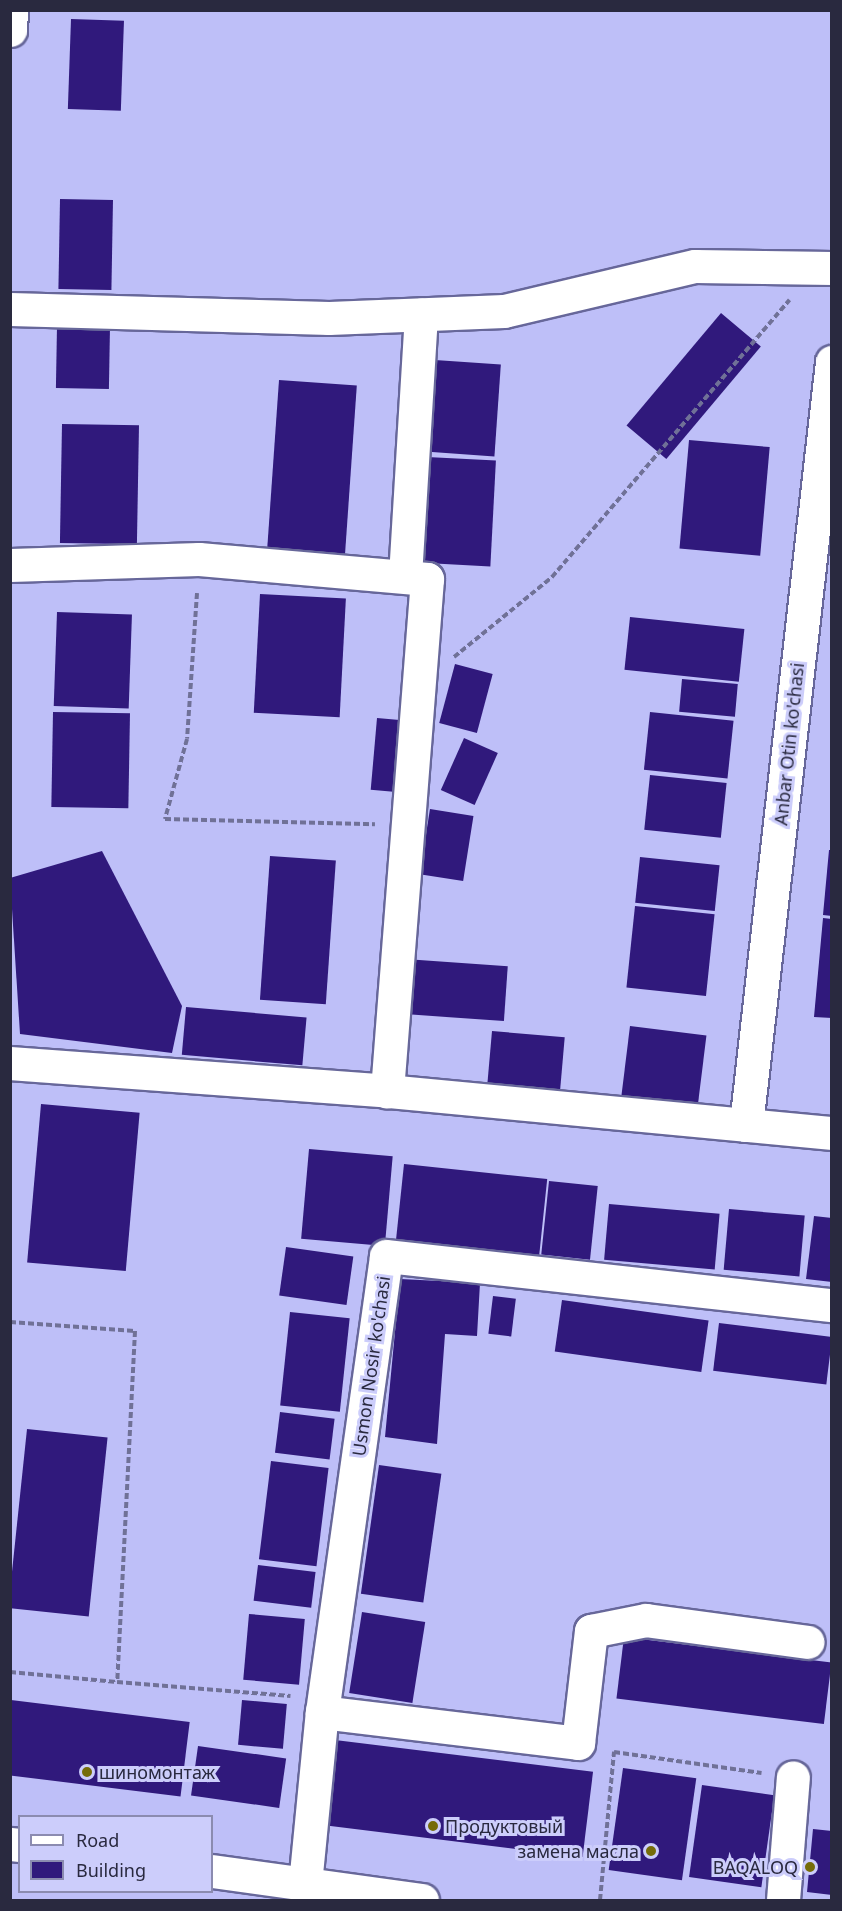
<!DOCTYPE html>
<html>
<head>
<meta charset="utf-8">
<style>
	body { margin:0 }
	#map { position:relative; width:842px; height:1911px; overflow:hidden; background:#bebff8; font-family:"Noto Sans",sans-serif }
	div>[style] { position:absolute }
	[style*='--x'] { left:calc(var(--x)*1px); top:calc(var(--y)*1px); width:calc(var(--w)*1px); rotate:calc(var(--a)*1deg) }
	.building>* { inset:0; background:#30197c; transform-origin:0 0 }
	.path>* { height:4px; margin-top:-2px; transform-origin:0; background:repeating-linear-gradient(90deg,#707197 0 6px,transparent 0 9px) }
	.roads { filter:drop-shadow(2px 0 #67679a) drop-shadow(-2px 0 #67679a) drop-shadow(0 2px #67679a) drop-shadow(0 -2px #67679a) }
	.minor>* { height:33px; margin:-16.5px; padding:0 16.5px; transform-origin:16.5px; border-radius:16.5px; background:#fff }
	.dots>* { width:16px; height:16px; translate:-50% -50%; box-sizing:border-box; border:3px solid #cccdfb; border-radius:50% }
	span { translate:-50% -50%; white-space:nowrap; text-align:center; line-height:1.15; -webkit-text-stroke:6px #cccdfb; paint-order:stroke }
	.street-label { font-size:18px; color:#29293f }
	.poi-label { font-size:18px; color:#29293f }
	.left { translate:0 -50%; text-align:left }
	.right { translate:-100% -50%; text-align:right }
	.frame { position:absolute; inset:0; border:12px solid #29293f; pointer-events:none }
	.legend { position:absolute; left:18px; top:1815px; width:195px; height:78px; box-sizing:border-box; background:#cccdfb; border:2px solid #8b8bb0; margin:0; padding:8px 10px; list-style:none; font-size:18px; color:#29293f }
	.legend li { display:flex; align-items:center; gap:12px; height:30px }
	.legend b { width:30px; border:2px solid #8b8bb0 }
</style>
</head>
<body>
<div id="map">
	<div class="building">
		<div style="left:71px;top:19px;width:53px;height:90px;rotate:2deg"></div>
		<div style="left:60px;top:199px;width:53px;height:90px;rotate:1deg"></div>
		<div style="left:721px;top:313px;width:52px;height:147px;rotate:40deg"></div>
		<div style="left:57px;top:326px;width:53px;height:62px;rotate:1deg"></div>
		<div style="left:435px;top:360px;width:66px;height:92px;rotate:4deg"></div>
		<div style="left:279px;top:380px;width:78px;height:173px;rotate:4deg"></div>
		<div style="left:62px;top:424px;width:77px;height:119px;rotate:1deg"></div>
		<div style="left:689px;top:440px;width:81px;height:109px;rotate:5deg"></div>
		<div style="left:427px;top:457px;width:69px;height:106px;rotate:3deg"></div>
		<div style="left:260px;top:594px;width:86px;height:119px;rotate:3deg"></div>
		<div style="left:57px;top:612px;width:75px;height:94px;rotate:2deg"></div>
		<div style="left:630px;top:617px;width:115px;height:53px;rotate:6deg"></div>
		<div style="left:455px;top:664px;width:39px;height:61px;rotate:15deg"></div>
		<div style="left:682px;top:679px;width:56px;height:33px;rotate:5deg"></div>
		<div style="left:53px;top:712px;width:77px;height:95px;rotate:1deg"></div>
		<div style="left:650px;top:712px;width:84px;height:58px;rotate:6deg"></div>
		<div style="left:377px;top:718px;width:34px;height:72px;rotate:5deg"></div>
		<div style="left:464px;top:738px;width:37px;height:57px;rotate:24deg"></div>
		<div style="left:650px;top:775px;width:77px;height:55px;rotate:6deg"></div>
		<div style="left:430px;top:809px;width:44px;height:66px;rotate:9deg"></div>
		<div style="clip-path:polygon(829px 850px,832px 850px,832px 916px,823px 915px)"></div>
		<div style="clip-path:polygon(102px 851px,182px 1006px,172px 1053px,20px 1034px,10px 878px)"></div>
		<div style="left:270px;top:856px;width:66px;height:144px;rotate:4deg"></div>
		<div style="left:640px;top:857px;width:80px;height:46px;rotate:6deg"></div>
		<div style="left:635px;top:906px;width:80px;height:82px;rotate:6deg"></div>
		<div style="clip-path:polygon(823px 918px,832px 919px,832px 1018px,814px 1017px)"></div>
		<div style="left:405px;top:959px;width:103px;height:55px;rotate:4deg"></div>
		<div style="left:186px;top:1007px;width:121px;height:48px;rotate:5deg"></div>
		<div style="left:630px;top:1026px;width:77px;height:74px;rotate:7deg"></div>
		<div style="left:492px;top:1031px;width:73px;height:56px;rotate:5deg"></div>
		<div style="left:41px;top:1104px;width:99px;height:159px;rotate:5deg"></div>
		<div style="left:309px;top:1149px;width:84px;height:90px;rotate:5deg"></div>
		<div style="left:404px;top:1164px;width:144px;height:78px;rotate:6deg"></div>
		<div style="left:549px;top:1181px;width:49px;height:74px;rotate:6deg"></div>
		<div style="left:609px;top:1204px;width:111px;height:56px;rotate:5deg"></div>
		<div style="left:729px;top:1209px;width:76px;height:61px;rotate:5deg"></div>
		<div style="clip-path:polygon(814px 1216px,832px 1218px,832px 1282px,806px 1279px)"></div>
		<div style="left:286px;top:1247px;width:68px;height:49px;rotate:8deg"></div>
		<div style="clip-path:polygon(400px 1279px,480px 1283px,477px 1336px,445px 1334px,437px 1444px,385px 1437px)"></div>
		<div style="left:493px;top:1296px;width:23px;height:38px;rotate:7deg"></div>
		<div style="left:562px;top:1300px;width:148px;height:52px;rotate:8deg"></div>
		<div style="left:290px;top:1312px;width:60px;height:94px;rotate:6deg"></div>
		<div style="left:719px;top:1323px;width:114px;height:48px;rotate:7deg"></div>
		<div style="left:280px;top:1412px;width:55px;height:41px;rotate:7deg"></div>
		<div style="left:27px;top:1429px;width:81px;height:180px;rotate:6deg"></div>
		<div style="left:271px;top:1461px;width:58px;height:99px;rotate:7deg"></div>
		<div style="left:379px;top:1465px;width:63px;height:130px;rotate:8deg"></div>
		<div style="left:258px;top:1565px;width:58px;height:36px;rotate:7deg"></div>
		<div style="left:362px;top:1612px;width:64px;height:82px;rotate:9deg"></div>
		<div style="left:249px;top:1614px;width:56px;height:66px;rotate:5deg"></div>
		<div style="left:624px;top:1637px;width:209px;height:62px;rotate:7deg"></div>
		<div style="left:11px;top:1700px;width:180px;height:75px;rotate:7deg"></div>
		<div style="left:242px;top:1700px;width:45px;height:45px;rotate:5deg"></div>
		<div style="left:335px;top:1740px;width:260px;height:86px;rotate:7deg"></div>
		<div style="left:198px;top:1746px;width:89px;height:50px;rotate:8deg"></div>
		<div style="left:623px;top:1768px;width:74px;height:103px;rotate:8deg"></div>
		<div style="left:702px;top:1785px;width:73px;height:93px;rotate:8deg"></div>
		<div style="clip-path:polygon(813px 1829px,832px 1831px,832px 1895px,807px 1892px)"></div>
	</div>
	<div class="path">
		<div style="--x:197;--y:593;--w:146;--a:93.9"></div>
		<div style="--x:187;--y:739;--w:83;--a:105.4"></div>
		<div style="--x:165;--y:819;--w:210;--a:1.4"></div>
		<div style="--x:454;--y:657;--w:127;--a:-39.2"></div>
		<div style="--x:552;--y:577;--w:365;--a:-49.4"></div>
		<div style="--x:10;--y:1322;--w:125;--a:4.1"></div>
		<div style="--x:135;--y:1331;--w:351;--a:92.9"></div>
		<div style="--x:117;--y:1682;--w:174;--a:4.6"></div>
		<div style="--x:10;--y:1672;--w:107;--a:5.3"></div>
		<div style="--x:614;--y:1752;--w:149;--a:8.1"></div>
		<div style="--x:600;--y:1900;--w:149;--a:-84.6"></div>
	</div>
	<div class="roads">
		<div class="minor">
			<div style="--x:10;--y:30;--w:20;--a:-87"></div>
			<div style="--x:10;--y:309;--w:319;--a:1.6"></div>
			<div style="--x:329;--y:318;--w:175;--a:-2.3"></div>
			<div style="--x:504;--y:311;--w:196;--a:-13.3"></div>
			<div style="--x:695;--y:266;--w:137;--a:0.8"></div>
			<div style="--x:10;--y:565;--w:189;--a:-1.8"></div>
			<div style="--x:199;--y:559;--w:229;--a:5"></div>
			<div style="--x:427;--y:579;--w:514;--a:94.47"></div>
			<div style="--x:405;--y:576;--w:262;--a:-86.5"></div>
			<div style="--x:10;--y:1063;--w:378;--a:4.2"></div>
			<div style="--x:387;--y:1091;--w:447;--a:5.4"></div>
			<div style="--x:746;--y:1125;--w:768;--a:-83.57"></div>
			<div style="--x:322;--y:1712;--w:258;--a:6.9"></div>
			<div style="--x:578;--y:1743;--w:113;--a:-83.4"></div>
			<div style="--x:591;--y:1631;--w:56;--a:-11.3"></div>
			<div style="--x:646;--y:1620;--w:163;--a:7.7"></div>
			<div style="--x:10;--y:1844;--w:10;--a:6"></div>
			<div style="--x:212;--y:1871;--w:212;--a:7.9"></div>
			<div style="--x:305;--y:1884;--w:173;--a:-84.4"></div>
			<div style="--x:322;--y:1712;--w:460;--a:-82"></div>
			<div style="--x:386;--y:1256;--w:449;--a:6.3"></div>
			<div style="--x:783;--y:1900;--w:123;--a:-85.4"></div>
		</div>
	</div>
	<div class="dots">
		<div style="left:87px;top:1772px;background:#756c09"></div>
		<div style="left:433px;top:1826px;background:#756c09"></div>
		<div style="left:651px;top:1851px;background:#756c09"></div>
		<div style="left:810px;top:1867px;background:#756c09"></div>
	</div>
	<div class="street-label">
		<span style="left:789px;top:744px;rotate:-84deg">Anbar Otin ko'chasi</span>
		<span style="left:371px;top:1366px;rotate:-82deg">Usmon Nosir ko'chasi</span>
	</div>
	<div class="poi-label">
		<span class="left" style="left:99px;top:1772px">шиномонтаж</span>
		<span class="left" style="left:445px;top:1826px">Продуктовый</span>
		<span class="right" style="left:639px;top:1851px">замена масла</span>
		<span class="right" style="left:798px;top:1867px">BAQALOQ</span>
	</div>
	<div class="frame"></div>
	<ul class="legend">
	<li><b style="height:8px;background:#fff"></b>Road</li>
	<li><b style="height:16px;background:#30197c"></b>Building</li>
	</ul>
</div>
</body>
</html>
